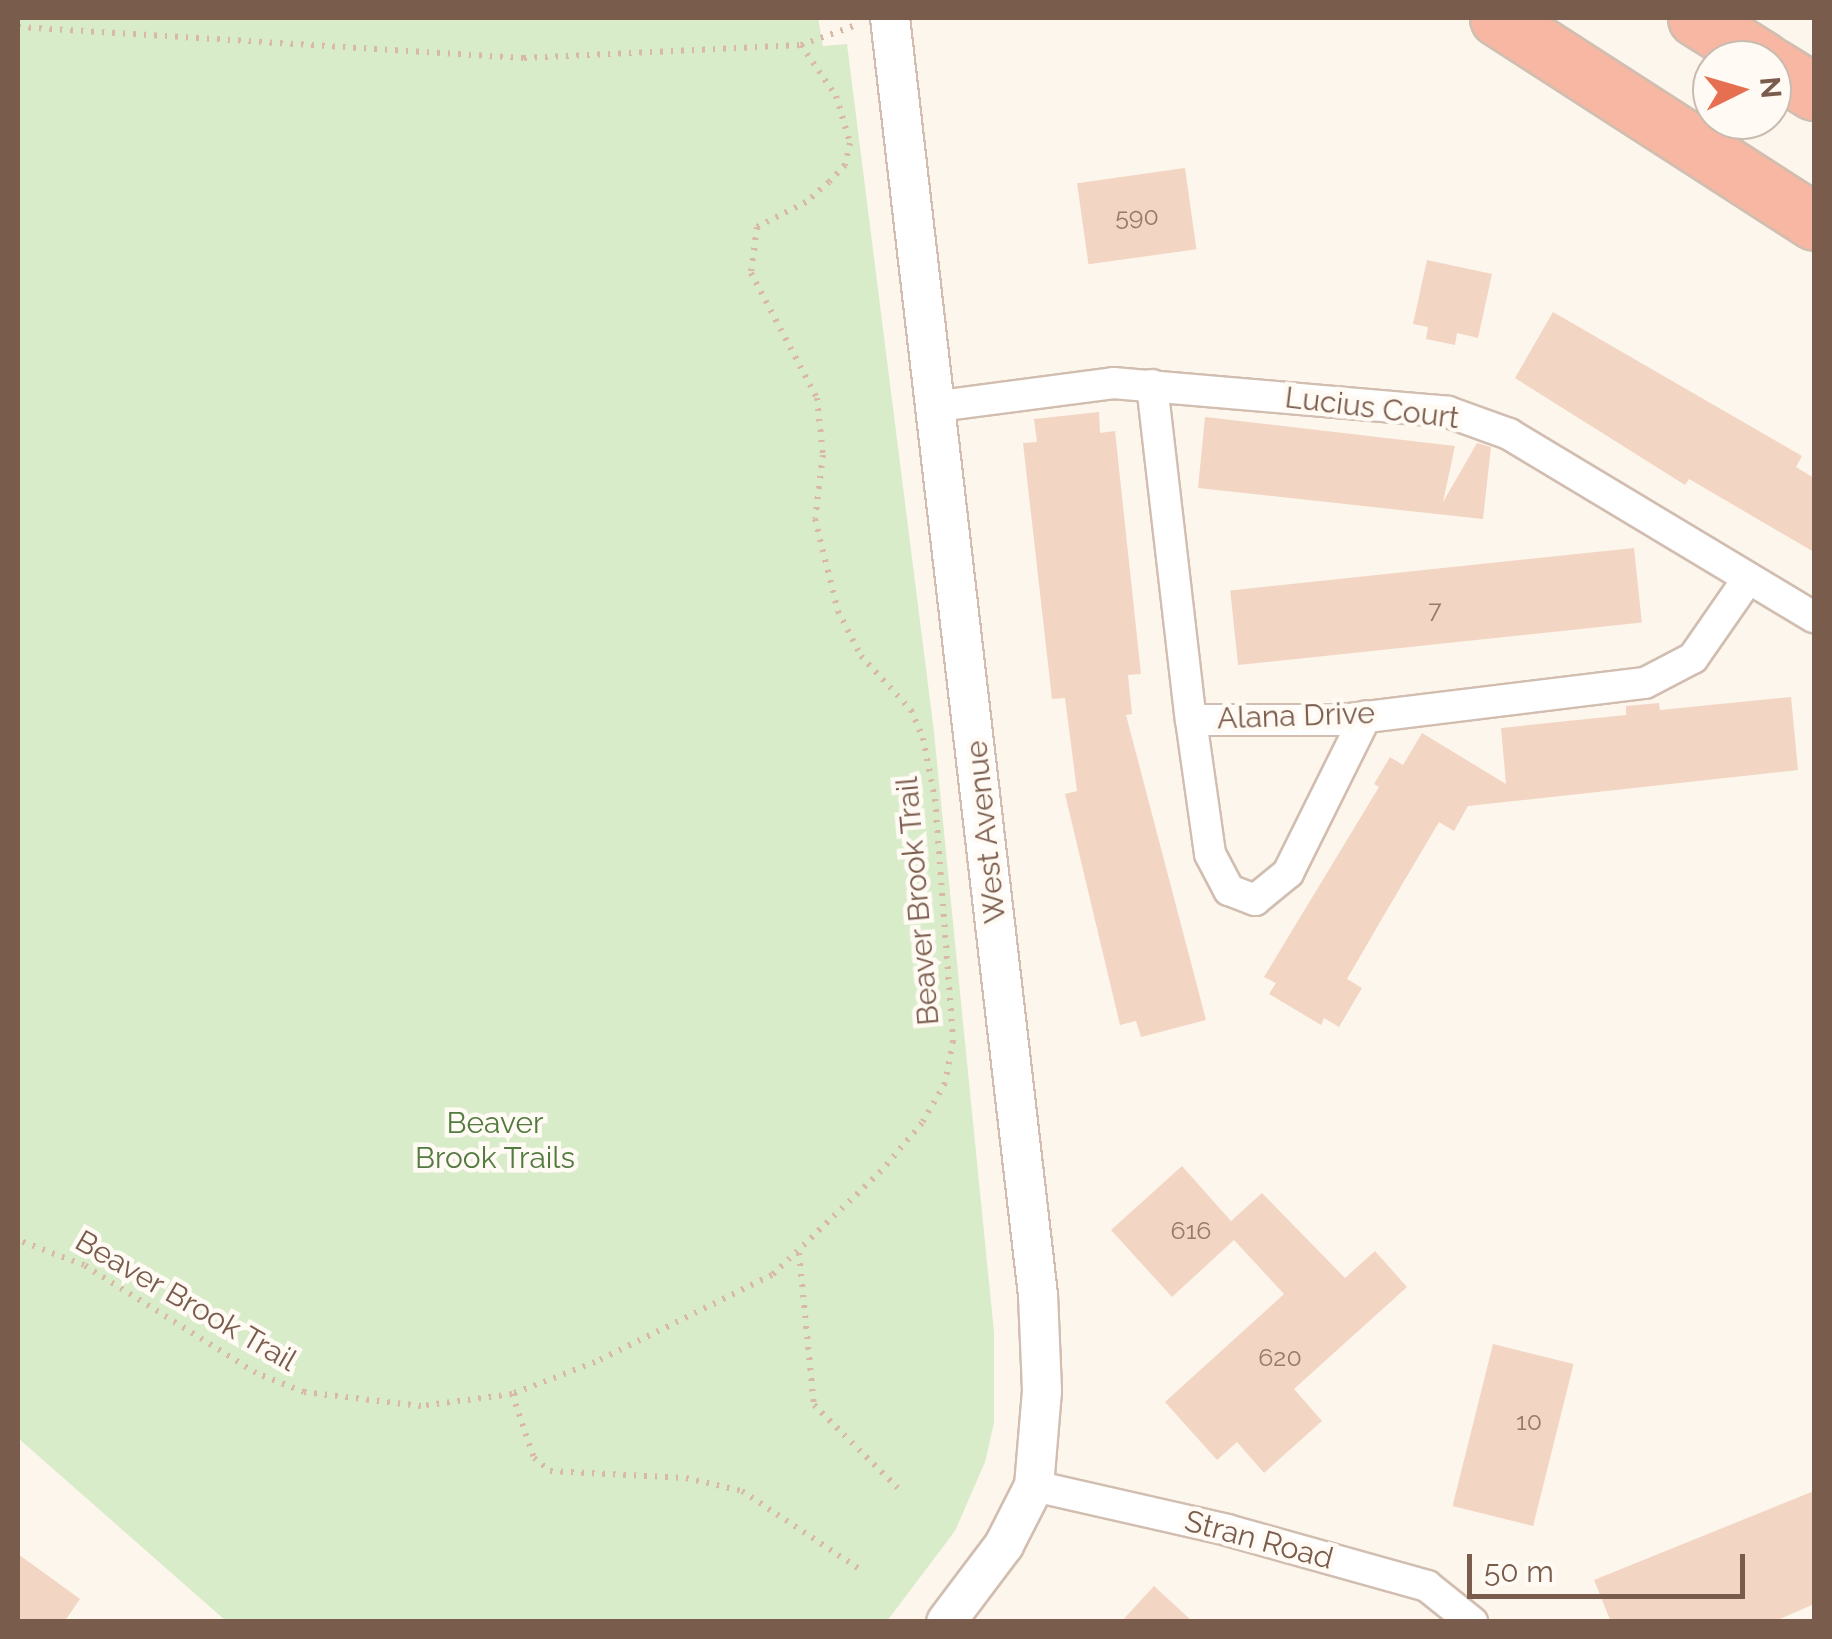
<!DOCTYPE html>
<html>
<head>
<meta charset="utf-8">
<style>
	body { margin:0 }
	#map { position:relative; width:1832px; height:1639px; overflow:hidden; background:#fdf6ec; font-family:Raleway,sans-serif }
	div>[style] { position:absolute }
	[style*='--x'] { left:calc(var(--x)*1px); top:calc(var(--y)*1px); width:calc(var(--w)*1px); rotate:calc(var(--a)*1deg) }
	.green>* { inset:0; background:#d8ecc9 }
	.building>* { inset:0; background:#f3d5c3; transform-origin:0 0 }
	.path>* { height:6px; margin-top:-3px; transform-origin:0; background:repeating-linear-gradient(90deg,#d9b8a5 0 2.5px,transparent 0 10.5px) }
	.roads { filter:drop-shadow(2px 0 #d1beb0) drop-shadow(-2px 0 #d1beb0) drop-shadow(0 2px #d1beb0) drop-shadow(0 -2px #d1beb0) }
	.minor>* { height:30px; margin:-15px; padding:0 15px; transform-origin:15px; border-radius:15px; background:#fff }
	.tertiary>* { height:38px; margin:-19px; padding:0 19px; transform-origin:19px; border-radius:19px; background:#fff }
	.motorway>* { height:55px; margin:-27.5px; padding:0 27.5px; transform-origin:27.5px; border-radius:27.5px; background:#f7b7a3 }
	span { translate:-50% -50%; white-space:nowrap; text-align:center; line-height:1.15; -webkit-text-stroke:9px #fffaf3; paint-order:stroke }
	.number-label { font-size:25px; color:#987a6a }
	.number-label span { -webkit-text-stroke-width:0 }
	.street-label { font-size:30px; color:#7a5c4d }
	.park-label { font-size:30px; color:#537a41 }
	.frame { position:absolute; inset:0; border:20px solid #7a5c4d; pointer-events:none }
	.north { position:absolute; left:1692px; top:40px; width:100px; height:100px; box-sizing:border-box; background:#fffaf3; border:2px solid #cabbb1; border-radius:50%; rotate:85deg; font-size:28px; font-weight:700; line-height:40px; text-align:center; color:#7a5c4d }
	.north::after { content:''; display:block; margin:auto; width:35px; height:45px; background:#e76f51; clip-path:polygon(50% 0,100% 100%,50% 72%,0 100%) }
	.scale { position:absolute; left:1467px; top:1554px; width:278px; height:45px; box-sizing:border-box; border:5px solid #7a5c4d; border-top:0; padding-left:12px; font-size:30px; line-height:35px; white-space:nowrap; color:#7a5c4d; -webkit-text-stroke:8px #fffaf3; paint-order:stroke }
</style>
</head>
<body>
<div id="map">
	<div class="green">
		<div style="clip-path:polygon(18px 18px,818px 18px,823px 46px,847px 44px,934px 732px,994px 1332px,994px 1423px,985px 1462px,955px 1531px,887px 1621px,226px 1621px,18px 1438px)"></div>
	</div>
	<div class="building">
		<div style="left:1185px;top:168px;width:82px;height:109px;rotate:82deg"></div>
		<div style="clip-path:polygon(1427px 260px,1492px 274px,1478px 338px,1457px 333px,1455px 345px,1426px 339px,1428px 327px,1413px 324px)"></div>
		<div style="clip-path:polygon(1553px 312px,1802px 456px,1796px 467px,1814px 478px,1814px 552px,1689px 479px,1685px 485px,1515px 378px)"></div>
		<div style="clip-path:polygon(1099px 412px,1100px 433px,1115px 431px,1141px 674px,1128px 675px,1132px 714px,1126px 715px,1206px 1020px,1141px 1037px,1136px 1021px,1120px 1025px,1065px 794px,1077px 791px,1065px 698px,1052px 699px,1023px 443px,1037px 442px,1034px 419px)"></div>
		<div style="clip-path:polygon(1205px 417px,1455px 446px,1443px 502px,1477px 443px,1491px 447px,1483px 519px,1198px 488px)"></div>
		<div style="left:1634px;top:548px;width:75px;height:406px;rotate:84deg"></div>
		<div style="clip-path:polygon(1791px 697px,1798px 770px,1468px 806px,1454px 831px,1439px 822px,1387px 910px,1347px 979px,1362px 988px,1339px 1027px,1324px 1018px,1321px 1025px,1269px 994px,1276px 983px,1264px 977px,1379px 787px,1374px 784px,1390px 757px,1403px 765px,1422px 733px,1506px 784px,1501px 728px,1626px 715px,1626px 706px,1659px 703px,1660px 710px)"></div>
		<div style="clip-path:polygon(1182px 1166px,1231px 1221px,1262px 1193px,1345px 1278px,1375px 1251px,1407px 1287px,1294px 1389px,1322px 1421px,1264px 1473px,1237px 1442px,1217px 1460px,1165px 1402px,1284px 1294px,1234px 1240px,1172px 1297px,1111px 1230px)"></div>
		<div style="left:1493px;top:1344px;width:83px;height:167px;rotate:14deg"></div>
		<div style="clip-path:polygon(1814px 1491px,1814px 1604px,1773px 1622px,1611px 1622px,1594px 1580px)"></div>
		<div style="clip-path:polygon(18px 1554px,80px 1599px,64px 1622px,18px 1622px)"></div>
		<div style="clip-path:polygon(1154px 1586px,1193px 1622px,1121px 1622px)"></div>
	</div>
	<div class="path">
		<div style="--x:18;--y:27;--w:507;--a:3.51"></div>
		<div style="--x:524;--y:58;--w:277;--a:-2.7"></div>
		<div style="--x:801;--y:45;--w:62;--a:55.5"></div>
		<div style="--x:836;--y:96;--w:49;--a:73.4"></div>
		<div style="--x:850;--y:143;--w:23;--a:103"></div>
		<div style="--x:845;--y:165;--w:23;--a:133"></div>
		<div style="--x:829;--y:182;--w:30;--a:139"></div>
		<div style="--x:806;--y:202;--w:55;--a:153"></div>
		<div style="--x:757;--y:227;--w:46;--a:97.4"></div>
		<div style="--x:751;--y:273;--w:141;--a:62.2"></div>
		<div style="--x:817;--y:398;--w:57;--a:84"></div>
		<div style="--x:823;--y:455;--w:64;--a:97.1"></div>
		<div style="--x:815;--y:519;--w:95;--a:76"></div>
		<div style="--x:838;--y:611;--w:51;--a:62.9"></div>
		<div style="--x:861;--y:656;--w:74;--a:47.2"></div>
		<div style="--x:911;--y:710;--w:30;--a:67"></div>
		<div style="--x:923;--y:738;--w:62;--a:78.9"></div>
		<div style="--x:935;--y:799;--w:243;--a:85.7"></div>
		<div style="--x:953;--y:1041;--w:43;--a:100.8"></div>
		<div style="--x:945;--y:1083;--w:46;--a:119.9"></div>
		<div style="--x:922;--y:1123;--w:63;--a:130.5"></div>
		<div style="--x:881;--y:1171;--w:151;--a:136.3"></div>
		<div style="--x:772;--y:1275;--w:197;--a:153.8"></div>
		<div style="--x:595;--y:1362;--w:89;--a:158.9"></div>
		<div style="--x:512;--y:1394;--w:92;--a:172.5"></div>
		<div style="--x:421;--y:1406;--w:118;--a:-173.2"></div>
		<div style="--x:304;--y:1392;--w:52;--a:-158.4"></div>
		<div style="--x:256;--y:1373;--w:203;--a:-147.9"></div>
		<div style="--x:84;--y:1265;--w:71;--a:-159.3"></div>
		<div style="--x:801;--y:45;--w:59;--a:-20"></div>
		<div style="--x:799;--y:1253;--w:153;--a:84.4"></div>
		<div style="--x:814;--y:1405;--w:121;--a:44.7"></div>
		<div style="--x:512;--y:1394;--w:68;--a:71"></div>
		<div style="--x:534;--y:1458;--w:21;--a:39"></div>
		<div style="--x:550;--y:1471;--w:136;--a:2.9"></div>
		<div style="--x:686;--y:1478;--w:57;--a:13.1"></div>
		<div style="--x:742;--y:1491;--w:139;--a:33.6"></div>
	</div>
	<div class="roads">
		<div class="minor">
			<div style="--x:1152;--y:385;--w:337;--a:83.4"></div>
			<div style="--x:1191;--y:720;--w:151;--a:0"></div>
			<div style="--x:1342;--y:720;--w:305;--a:-7"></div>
			<div style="--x:1645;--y:683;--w:54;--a:-27.5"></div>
			<div style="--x:1693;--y:658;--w:96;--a:-55.2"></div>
			<div style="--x:939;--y:406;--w:176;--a:-7.5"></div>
			<div style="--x:1113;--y:383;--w:336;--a:4.9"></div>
			<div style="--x:1448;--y:412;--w:65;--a:19.8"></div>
			<div style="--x:1509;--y:434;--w:356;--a:31"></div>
			<div style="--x:1191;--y:720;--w:135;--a:81.9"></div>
			<div style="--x:1210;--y:854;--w:41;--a:62.2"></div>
			<div style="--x:1229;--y:890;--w:28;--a:21"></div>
			<div style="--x:1255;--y:900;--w:43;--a:-39.3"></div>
			<div style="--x:1288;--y:873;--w:175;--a:-63.6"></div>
			<div style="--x:1034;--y:1486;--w:198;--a:12.8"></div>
			<div style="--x:1227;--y:1530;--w:208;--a:15.6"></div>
			<div style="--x:1427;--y:1586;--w:58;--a:38.7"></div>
		</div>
		<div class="tertiary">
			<div style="--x:890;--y:18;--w:1286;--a:83.39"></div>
			<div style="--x:1038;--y:1295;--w:96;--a:87.6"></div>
			<div style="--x:1042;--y:1391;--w:95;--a:94.8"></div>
			<div style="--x:1034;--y:1486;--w:66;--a:117"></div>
			<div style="--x:1004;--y:1545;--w:96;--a:127"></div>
		</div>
		<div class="motorway">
			<div style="--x:1498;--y:18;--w:376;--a:32.8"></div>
			<div style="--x:1696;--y:18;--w:79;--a:32.1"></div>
			<div style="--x:1772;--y:66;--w:49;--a:31.8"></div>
		</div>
	</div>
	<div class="number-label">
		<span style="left:1137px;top:216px">590</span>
		<span style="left:1435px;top:609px">7</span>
		<span style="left:1191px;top:1230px">616</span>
		<span style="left:1280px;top:1357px">620</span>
		<span style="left:1529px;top:1421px">10</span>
	</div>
	<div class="street-label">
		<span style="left:1372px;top:408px;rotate:7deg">Lucius Court</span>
		<span style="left:1296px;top:716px;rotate:-2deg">Alana Drive</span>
		<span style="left:986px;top:832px;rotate:-96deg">West Avenue</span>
		<span style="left:918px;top:901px;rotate:-95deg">Beaver Brook Trail</span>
		<span style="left:186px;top:1301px;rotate:30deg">Beaver Brook Trail</span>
		<span style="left:1259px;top:1540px;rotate:15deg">Stran Road</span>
	</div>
	<div class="park-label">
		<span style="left:495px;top:1140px">Beaver<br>Brook Trails</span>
	</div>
	<div class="frame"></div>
	<div class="north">N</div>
	<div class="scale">50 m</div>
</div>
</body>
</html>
